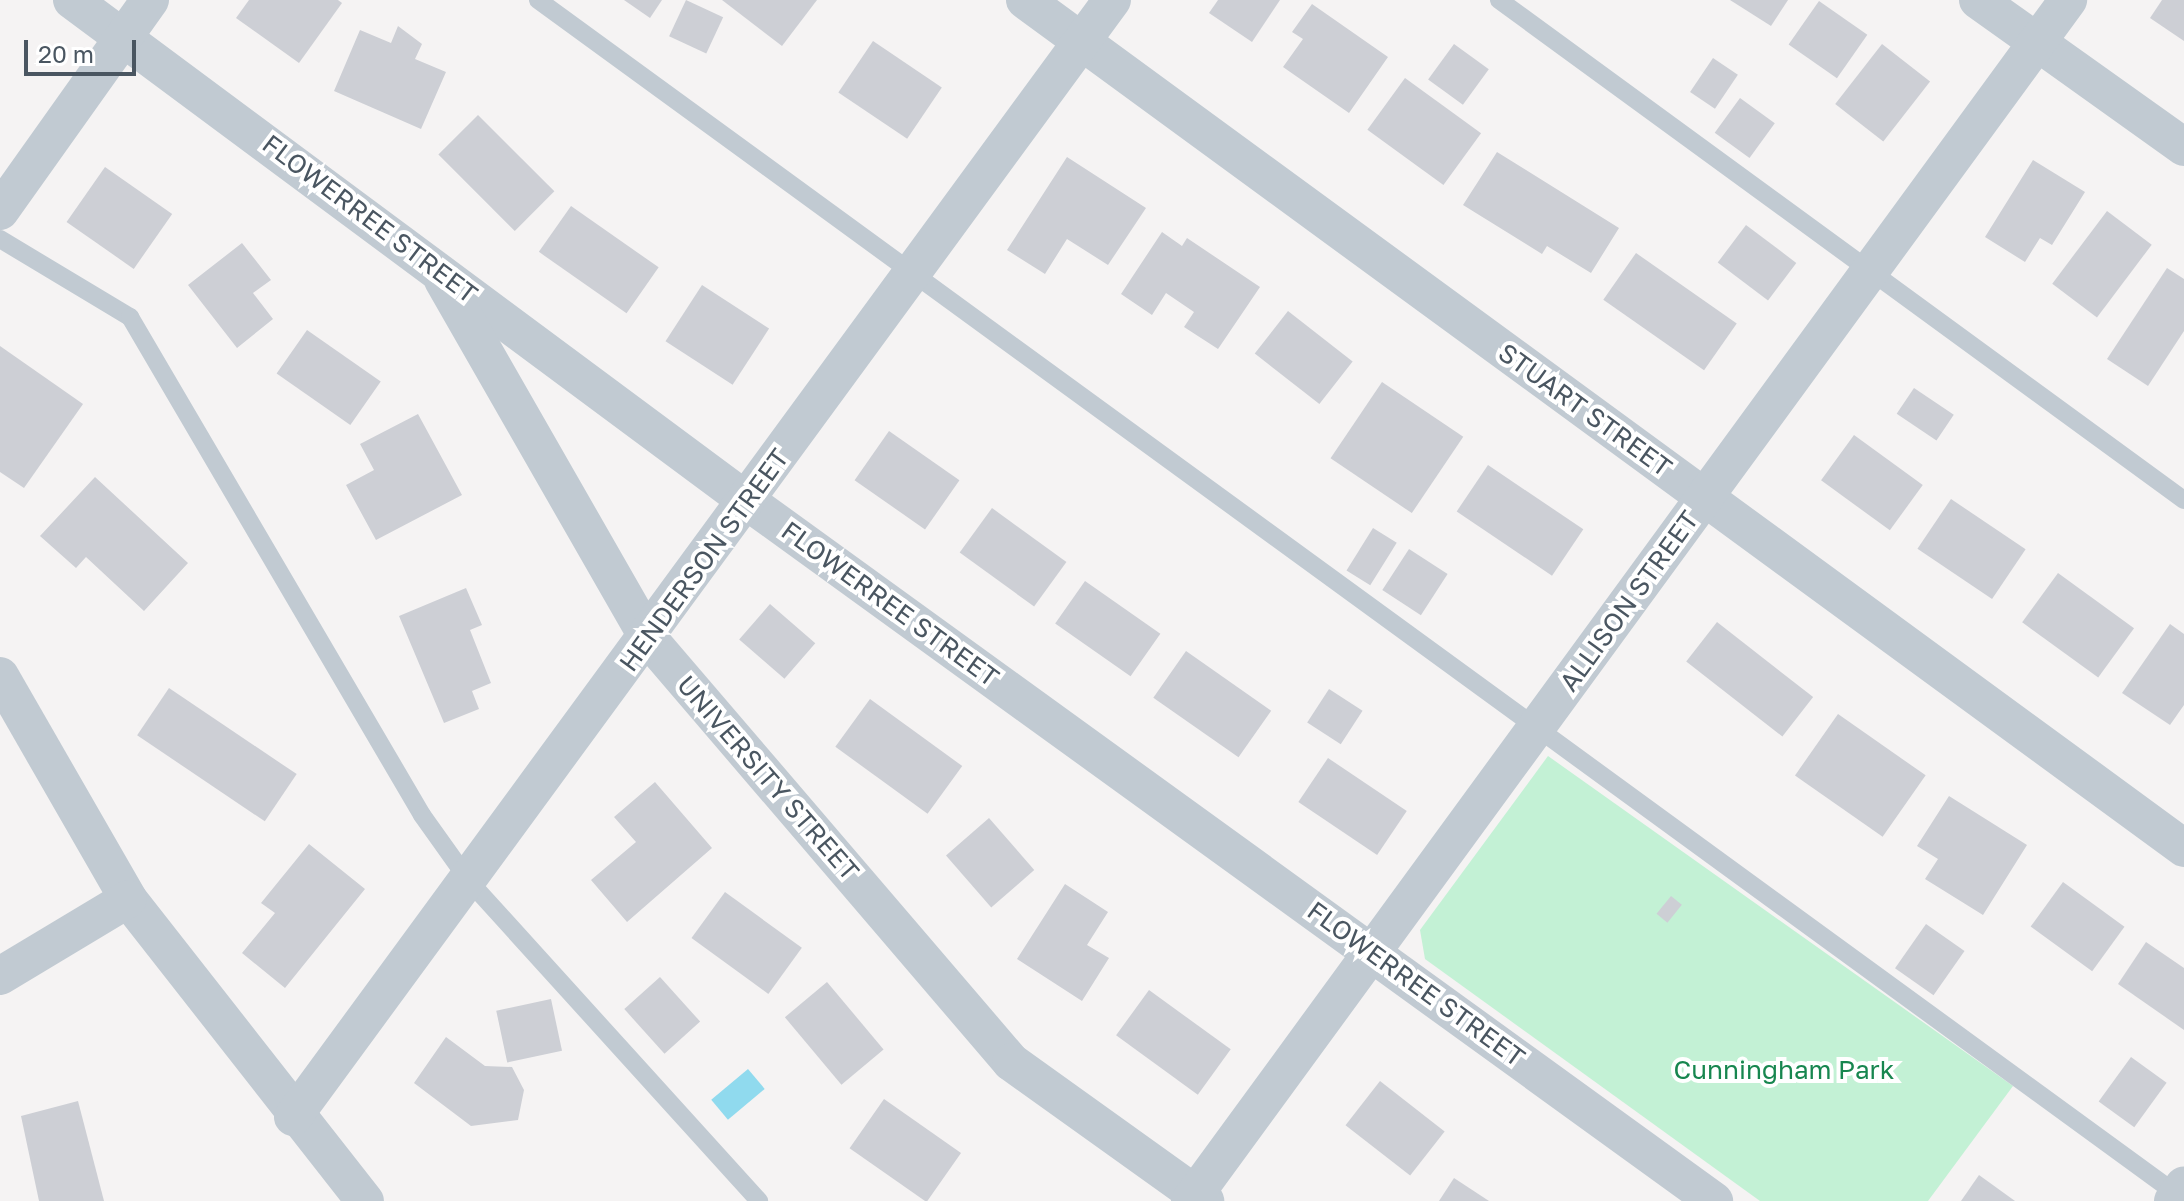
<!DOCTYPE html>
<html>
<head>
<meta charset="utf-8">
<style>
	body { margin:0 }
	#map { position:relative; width:2184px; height:1201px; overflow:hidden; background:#f5f3f3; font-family:"Golos Text",sans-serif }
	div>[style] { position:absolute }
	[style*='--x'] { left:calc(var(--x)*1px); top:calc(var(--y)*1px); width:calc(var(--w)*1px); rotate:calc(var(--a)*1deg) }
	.green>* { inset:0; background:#c3f1d5 }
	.water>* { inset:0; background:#90daee; transform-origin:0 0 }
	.building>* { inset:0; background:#cdcfd5; transform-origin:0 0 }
	.lane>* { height:18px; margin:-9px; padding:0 9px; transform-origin:9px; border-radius:9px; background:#c1cad2 }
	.street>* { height:38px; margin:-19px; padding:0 19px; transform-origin:19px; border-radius:19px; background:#c1cad2 }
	span { translate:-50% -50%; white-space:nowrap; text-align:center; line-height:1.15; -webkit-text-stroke:8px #fff; paint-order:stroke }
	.street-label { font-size:26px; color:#4a5661 }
	.park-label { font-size:26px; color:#17864f }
	.scale { position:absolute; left:24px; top:40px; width:112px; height:36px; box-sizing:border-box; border:4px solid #4a5661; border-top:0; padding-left:10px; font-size:24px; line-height:28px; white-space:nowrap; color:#4a5661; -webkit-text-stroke:6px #fff; paint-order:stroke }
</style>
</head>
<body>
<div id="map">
	<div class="green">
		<div style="clip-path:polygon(1548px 756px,2013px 1086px,1928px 1201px,1760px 1201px,1425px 959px,1420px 930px)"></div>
	</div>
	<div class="water">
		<div style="left:748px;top:1069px;width:26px;height:48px;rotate:50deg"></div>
	</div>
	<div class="building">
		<div style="clip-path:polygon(249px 0,338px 0,342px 3px,299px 63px,236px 18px)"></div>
		<div style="clip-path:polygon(624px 0,662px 0,650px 18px)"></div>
		<div style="left:686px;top:0;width:41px;height:40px;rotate:25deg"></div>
		<div style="clip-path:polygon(722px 0,817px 0,782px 46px)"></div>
		<div style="clip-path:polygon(1218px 0,1280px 0,1252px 42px,1209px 13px)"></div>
		<div style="clip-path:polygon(1730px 0,1788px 0,1771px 26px)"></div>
		<div style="clip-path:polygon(2162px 0,2184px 0,2184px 41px,2150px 18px)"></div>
		<div style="left:1819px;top:1px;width:59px;height:53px;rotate:35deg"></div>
		<div style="clip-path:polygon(1312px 4px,1388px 57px,1349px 113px,1283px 67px,1303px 39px,1292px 32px)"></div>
		<div style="clip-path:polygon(398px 26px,422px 44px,415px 59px,446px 72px,421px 129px,334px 91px,360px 30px,391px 43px)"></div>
		<div style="left:873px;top:41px;width:83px;height:62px;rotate:34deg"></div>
		<div style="left:1454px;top:44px;width:43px;height:44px;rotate:36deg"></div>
		<div style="left:1882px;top:44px;width:61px;height:76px;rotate:38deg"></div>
		<div style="left:1713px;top:58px;width:30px;height:41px;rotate:34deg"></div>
		<div style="left:1405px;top:78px;width:94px;height:64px;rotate:36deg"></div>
		<div style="left:1740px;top:98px;width:43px;height:43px;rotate:36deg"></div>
		<div style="left:478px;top:115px;width:108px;height:56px;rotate:45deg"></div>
		<div style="clip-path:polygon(1497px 152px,1619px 228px,1591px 273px,1547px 246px,1542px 254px,1463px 205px)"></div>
		<div style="clip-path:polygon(1067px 157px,1146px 208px,1108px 265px,1067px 239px,1045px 274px,1007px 250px)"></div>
		<div style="clip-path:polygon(2033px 160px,2085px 192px,2052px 245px,2040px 238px,2025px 262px,1985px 237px)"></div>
		<div style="left:105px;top:167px;width:82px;height:67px;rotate:35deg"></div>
		<div style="left:571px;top:206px;width:107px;height:56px;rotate:35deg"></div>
		<div style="left:2107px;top:211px;width:56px;height:91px;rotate:37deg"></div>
		<div style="left:1746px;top:225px;width:63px;height:47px;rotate:37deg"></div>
		<div style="clip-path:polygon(1162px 232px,1182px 246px,1187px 238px,1260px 287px,1218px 349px,1184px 327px,1194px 312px,1166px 293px,1152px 315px,1121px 294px)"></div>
		<div style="clip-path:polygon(242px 243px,271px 280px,253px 293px,273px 319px,237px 348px,188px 285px)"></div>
		<div style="left:1636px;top:253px;width:123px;height:57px;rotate:35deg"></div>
		<div style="clip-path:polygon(2167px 268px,2184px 279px,2184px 331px,2148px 386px,2107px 359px)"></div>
		<div style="left:702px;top:285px;width:80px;height:67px;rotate:33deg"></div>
		<div style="left:1288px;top:311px;width:82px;height:54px;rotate:38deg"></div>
		<div style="left:307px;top:330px;width:90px;height:53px;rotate:35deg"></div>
		<div style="clip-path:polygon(0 346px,83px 404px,24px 488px,0 472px)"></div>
		<div style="left:1382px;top:382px;width:98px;height:92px;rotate:34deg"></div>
		<div style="left:1914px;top:388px;width:48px;height:31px;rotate:34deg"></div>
		<div style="clip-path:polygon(418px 414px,462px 495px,376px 540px,346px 485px,374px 470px,360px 444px)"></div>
		<div style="left:889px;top:431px;width:86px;height:60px;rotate:35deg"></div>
		<div style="left:1854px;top:435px;width:85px;height:56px;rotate:36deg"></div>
		<div style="left:1488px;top:465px;width:115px;height:56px;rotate:34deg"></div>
		<div style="clip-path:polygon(95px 477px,188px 563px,144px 611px,86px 557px,76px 568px,40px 536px)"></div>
		<div style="left:1951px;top:499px;width:90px;height:60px;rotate:34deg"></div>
		<div style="left:992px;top:508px;width:92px;height:55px;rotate:36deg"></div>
		<div style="left:1373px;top:528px;width:28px;height:50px;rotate:32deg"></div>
		<div style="left:1409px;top:549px;width:46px;height:49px;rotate:33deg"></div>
		<div style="left:2058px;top:573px;width:94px;height:61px;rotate:36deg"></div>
		<div style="left:1085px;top:581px;width:92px;height:52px;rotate:35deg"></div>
		<div style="clip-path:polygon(466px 588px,482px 625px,470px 630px,491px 683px,472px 691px,479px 709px,444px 723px,399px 616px)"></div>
		<div style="left:770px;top:604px;width:60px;height:47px;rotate:41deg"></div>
		<div style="left:1717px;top:622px;width:122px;height:50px;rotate:38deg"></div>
		<div style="clip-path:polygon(2170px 624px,2184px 634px,2184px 705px,2170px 725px,2122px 693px)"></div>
		<div style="left:1186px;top:651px;width:104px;height:57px;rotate:35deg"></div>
		<div style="left:169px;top:688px;width:154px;height:57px;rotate:34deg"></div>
		<div style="left:1329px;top:689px;width:40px;height:40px;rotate:33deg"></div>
		<div style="left:870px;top:699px;width:114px;height:59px;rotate:36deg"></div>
		<div style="left:1838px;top:714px;width:107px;height:75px;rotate:35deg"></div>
		<div style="left:1328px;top:758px;width:95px;height:53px;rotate:34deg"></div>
		<div style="clip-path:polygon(655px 782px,712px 848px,627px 922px,591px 880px,636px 842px,614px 817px)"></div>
		<div style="clip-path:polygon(1949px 796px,2027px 845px,1983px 915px,1925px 879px,1938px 859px,1917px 846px)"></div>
		<div style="left:989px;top:818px;width:69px;height:57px;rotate:49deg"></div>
		<div style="clip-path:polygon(309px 844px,365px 889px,285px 988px,242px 953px,275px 913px,261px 903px)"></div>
		<div style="left:2063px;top:882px;width:76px;height:55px;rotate:36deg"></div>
		<div style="clip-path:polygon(1065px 884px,1108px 912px,1087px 945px,1109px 958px,1082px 1001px,1017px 959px)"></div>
		<div style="left:725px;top:892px;width:95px;height:57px;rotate:36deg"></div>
		<div style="left:1671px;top:896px;width:14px;height:23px;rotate:39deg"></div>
		<div style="left:1926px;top:924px;width:47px;height:54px;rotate:35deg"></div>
		<div style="clip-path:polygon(2146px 942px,2184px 968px,2184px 1030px,2118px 984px)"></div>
		<div style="left:660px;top:977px;width:60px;height:48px;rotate:48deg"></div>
		<div style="left:827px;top:982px;width:88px;height:55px;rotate:50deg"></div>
		<div style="left:1149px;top:990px;width:101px;height:56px;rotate:36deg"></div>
		<div style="left:551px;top:999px;width:53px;height:56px;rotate:78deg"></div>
		<div style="clip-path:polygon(446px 1037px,485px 1066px,512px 1067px,524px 1090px,518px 1120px,471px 1126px,414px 1083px)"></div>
		<div style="left:2131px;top:1057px;width:44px;height:55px;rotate:36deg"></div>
		<div style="left:1380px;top:1081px;width:82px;height:56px;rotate:38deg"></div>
		<div style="left:884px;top:1099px;width:94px;height:60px;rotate:35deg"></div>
		<div style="clip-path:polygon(78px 1101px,104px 1201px,39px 1201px,21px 1116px)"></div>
		<div style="clip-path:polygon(1979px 1175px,2015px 1201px,1961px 1201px)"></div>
		<div style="clip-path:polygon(1454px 1178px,1489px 1201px,1439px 1201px)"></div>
	</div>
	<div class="lane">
		<div style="--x:538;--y:0;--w:2033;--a:36.08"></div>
		<div style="--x:1499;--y:0;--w:848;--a:36.13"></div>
		<div style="--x:0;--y:239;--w:152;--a:31"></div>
		<div style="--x:130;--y:317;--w:577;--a:59.61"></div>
		<div style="--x:422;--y:815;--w:81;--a:54.5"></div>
		<div style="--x:469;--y:881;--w:432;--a:47.8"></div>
	</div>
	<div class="street">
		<div style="--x:72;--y:0;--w:841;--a:36.58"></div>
		<div style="--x:747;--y:501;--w:1194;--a:35.9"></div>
		<div style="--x:1025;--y:0;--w:1436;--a:36.19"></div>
		<div style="--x:1978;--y:0;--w:253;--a:35.5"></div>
		<div style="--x:0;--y:211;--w:259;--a:-54.6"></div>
		<div style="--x:443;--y:280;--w:413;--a:60.2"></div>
		<div style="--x:648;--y:638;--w:558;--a:49.43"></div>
		<div style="--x:1011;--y:1062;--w:239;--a:35.6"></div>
		<div style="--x:0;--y:676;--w:257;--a:60.1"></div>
		<div style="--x:128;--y:899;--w:384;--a:51.9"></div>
		<div style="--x:0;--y:976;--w:149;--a:-31"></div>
		<div style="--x:293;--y:1117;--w:1385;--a:-53.75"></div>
		<div style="--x:1190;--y:1201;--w:1488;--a:-53.83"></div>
		<div style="--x:2173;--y:1201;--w:19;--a:-55"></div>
	</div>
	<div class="street-label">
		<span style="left:370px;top:219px;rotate:37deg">FLOWERREE STREET</span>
		<span style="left:1585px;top:410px;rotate:36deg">STUART STREET</span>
		<span style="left:704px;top:560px;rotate:-54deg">HENDERSON STREET</span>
		<span style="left:1629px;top:601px;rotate:-54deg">ALLISON STREET</span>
		<span style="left:890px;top:604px;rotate:36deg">FLOWERREE STREET</span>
		<span style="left:768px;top:778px;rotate:49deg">UNIVERSITY STREET</span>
		<span style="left:1416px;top:984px;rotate:36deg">FLOWERREE STREET</span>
	</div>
	<div class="park-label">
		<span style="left:1784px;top:1070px">Cunningham Park</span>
	</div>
	<div class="scale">20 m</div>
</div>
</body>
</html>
